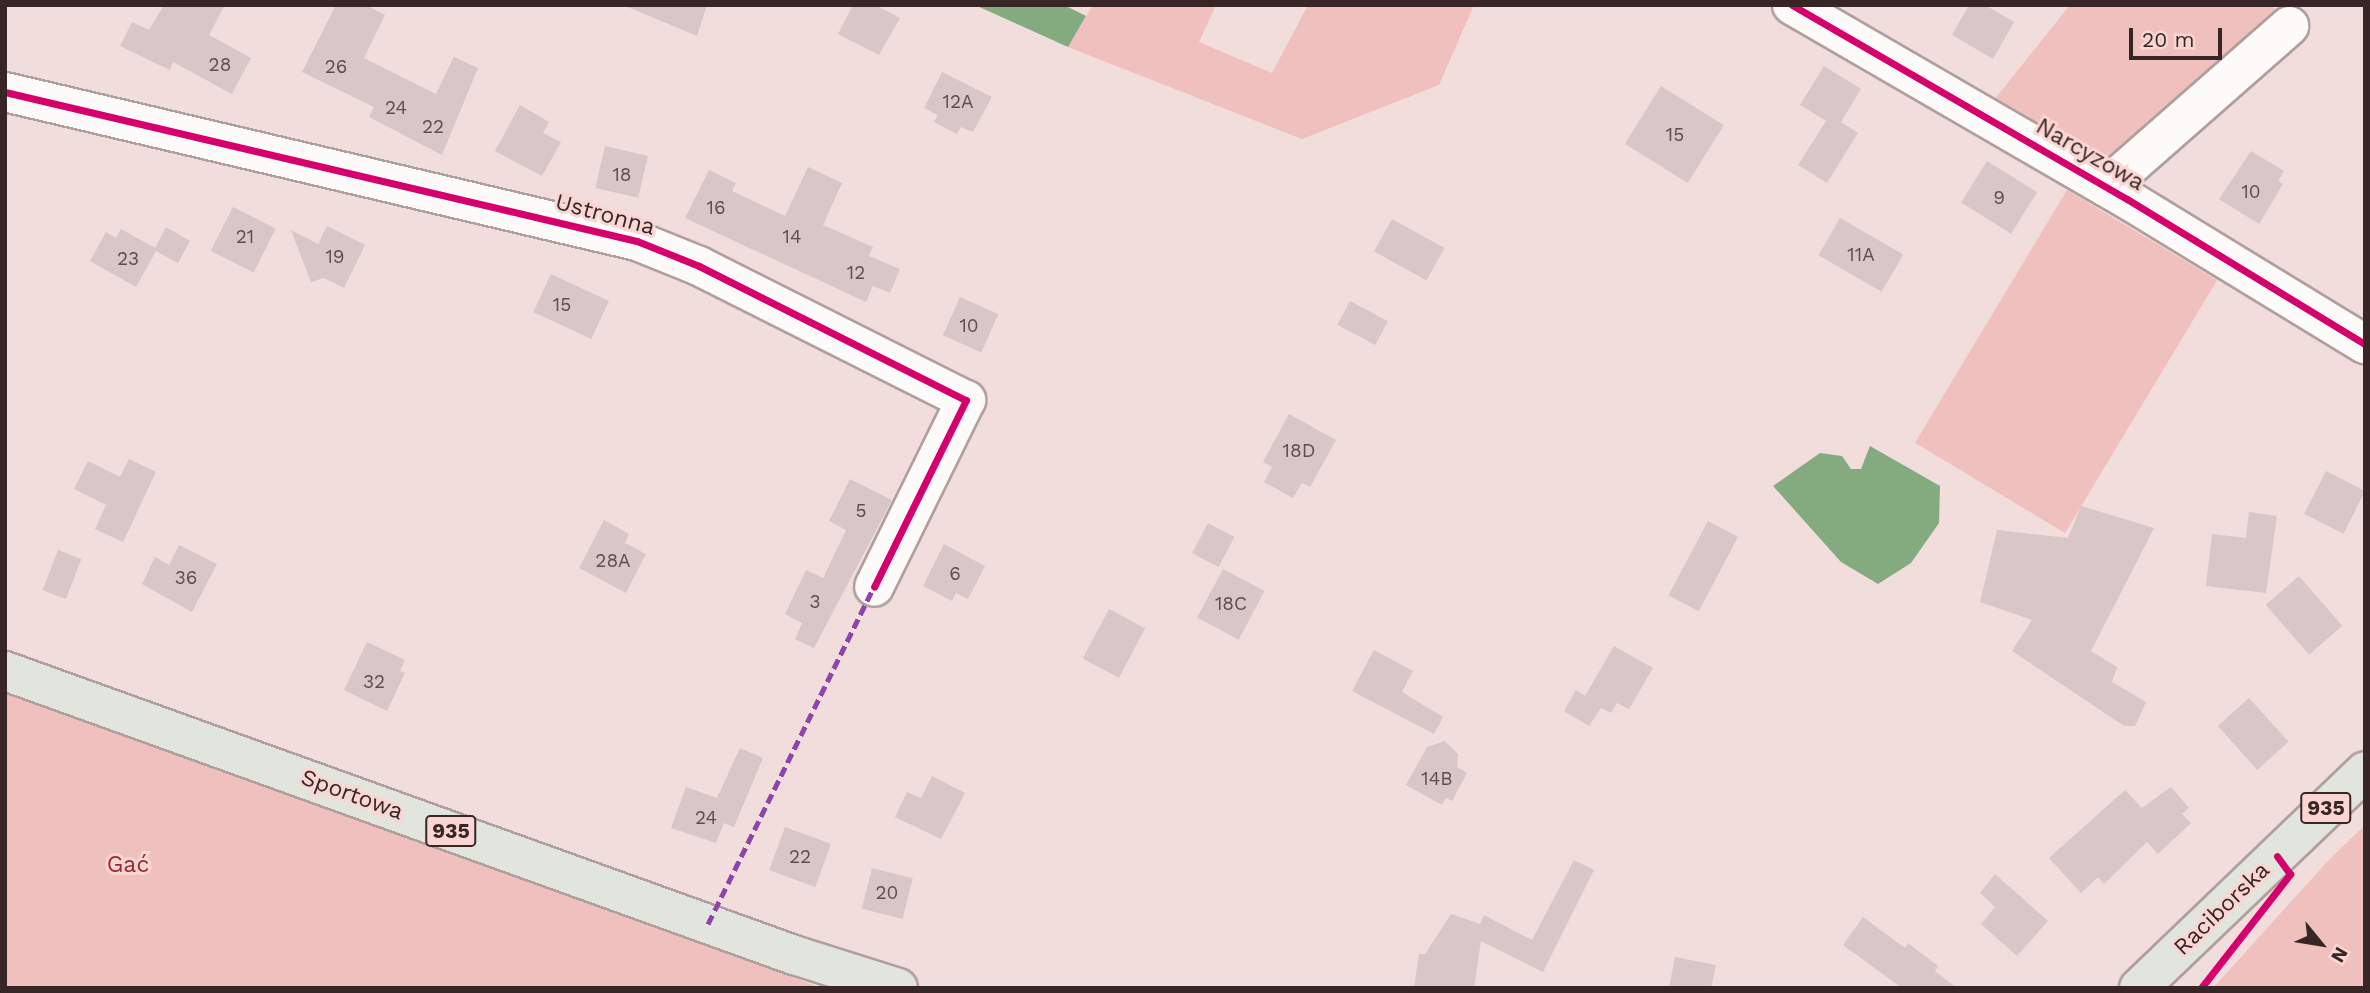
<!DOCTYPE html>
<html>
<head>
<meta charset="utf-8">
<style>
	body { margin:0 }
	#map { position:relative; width:2370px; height:993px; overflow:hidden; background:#f1dddb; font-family:"Work Sans",sans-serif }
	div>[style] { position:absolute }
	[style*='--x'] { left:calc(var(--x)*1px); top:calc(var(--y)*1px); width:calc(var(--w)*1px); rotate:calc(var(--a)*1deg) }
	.green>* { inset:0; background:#efc0bd; transform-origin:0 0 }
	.water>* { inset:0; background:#83ab7f }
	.building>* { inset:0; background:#d8c7c6; transform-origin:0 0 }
	.roads { filter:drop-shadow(2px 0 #af9f9d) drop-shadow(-2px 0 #af9f9d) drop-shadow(0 2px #af9f9d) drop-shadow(0 -2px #af9f9d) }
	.minor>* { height:38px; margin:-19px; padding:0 19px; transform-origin:19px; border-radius:19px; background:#fdfafa }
	.major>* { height:38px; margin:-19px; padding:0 19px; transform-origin:19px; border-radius:19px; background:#e2e5de }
	.quiet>* { height:5px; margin-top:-2.5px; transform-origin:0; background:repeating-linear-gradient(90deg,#8e44ad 0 10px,transparent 0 15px) }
	.cycleway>* { height:7px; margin:-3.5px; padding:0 3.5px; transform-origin:3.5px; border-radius:3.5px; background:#d6006c }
	span { translate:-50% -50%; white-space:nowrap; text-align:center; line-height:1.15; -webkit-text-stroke:6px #f9d6d3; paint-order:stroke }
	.number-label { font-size:19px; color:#5f4e4d }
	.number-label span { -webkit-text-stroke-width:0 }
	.shield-label span { padding:2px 5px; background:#f9d6d3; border:2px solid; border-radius:5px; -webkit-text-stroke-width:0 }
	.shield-label { font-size:21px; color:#372625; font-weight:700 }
	.street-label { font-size:23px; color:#372625 }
	.park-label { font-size:23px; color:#96282d }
	.frame { position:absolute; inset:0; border:7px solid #372625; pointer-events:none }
	.north { position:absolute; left:2286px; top:909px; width:70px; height:70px; -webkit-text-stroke:5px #f9d6d3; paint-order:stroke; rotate:120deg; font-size:19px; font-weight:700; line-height:28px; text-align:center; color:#372625 }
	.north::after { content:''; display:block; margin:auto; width:24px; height:32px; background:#372625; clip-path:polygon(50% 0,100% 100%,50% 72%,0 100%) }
	.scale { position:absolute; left:2129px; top:28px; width:93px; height:32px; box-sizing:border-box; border:4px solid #372625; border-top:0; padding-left:9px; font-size:21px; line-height:24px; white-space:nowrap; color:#372625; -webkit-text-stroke:5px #f9d6d3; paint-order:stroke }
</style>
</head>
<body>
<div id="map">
	<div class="green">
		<div style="clip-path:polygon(1093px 5px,1216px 5px,1199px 42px,1272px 73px,1308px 5px,1474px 5px,1439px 85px,1302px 139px,1068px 47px)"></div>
		<div style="clip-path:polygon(2070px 5px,2268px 5px,2284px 14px,2104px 167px,1994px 100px)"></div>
		<div style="left:2067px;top:190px;width:175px;height:295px;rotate:31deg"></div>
		<div style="clip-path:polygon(5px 694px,281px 786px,821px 988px,5px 988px)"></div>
		<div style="clip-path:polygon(2365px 825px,2365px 988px,2213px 988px,2327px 862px)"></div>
	</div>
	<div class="water">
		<div style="clip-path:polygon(975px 5px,1064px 5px,1086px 16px,1068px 47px)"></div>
		<div style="clip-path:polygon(1870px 446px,1940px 486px,1939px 523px,1911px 563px,1878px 584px,1841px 562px,1773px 486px,1820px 453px,1842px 456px,1851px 469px,1861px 469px)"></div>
	</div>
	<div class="building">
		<div style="clip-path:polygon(164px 5px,225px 5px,209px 35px,251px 58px,232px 94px,173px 62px,170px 70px,120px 46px,132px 22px,149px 30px)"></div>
		<div style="clip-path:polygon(336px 5px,366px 5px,385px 15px,364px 58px,436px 94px,454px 57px,478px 68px,442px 155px,369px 117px,374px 107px,302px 72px)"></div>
		<div style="clip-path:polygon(623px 5px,707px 5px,697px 36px)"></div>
		<div style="clip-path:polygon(853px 5px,875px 5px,900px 18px,879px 55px,838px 34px)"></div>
		<div style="clip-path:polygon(1969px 5px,1985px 5px,2014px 22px,1993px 59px,1952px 35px)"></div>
		<div style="clip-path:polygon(1824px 66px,1861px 89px,1841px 122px,1858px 133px,1827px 183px,1798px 165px,1826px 121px,1800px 105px)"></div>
		<div style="clip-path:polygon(942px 72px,992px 97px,973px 132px,961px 127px,957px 134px,934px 122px,938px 115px,924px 108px)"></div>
		<div style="left:1661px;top:86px;width:74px;height:68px;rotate:32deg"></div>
		<div style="clip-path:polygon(520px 105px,549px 122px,543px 133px,561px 142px,542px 176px,495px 151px)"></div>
		<div style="left:605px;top:146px;width:44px;height:43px;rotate:13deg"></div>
		<div style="clip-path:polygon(2251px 151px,2284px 171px,2278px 181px,2283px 184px,2259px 224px,2219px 199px)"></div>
		<div style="left:1987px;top:161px;width:59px;height:49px;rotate:32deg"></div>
		<div style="clip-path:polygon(808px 167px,842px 183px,823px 225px,873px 247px,869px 256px,900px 269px,890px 293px,873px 286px,866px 302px,685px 218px,709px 170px,736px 183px,732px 191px,785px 216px)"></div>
		<div style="left:233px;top:207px;width:48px;height:49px;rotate:27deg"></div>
		<div style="left:1840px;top:218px;width:73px;height:43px;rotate:30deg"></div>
		<div style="left:1392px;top:219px;width:60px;height:37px;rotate:29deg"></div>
		<div style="clip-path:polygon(327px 226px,365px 245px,344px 288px,324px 278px,311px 282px,291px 230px,318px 244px)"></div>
		<div style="clip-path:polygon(166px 227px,190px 241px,178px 263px,156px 251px,136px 287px,90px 261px,106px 232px,116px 238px,121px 229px,155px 248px)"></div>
		<div style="left:551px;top:274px;width:64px;height:42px;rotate:25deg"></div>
		<div style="left:960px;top:297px;width:42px;height:42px;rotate:24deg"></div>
		<div style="left:1350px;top:301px;width:43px;height:27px;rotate:28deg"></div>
		<div style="clip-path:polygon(1289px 414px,1336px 440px,1310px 487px,1302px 483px,1293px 498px,1264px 482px,1272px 467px,1263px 462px)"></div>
		<div style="clip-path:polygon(129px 459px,156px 472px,123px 542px,95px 529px,106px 505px,74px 489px,88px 461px,120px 477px)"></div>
		<div style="left:2326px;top:471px;width:44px;height:48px;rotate:27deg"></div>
		<div style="clip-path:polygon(850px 479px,892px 500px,814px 648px,795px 639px,802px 623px,785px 614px,806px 570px,823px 578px,846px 530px,829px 521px)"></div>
		<div style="clip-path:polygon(2081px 506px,2154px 528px,2091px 651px,2117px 667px,2112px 682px,2146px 702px,2135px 726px,2124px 726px,2012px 651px,2032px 620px,1980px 602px,1997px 530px,2068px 538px)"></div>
		<div style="clip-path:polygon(2249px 512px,2277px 516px,2266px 593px,2206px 586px,2212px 534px,2246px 538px)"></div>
		<div style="clip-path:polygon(604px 520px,629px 534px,625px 543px,646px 554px,626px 593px,579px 568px)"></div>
		<div style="left:1708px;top:521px;width:34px;height:84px;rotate:28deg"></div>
		<div style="left:1208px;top:523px;width:30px;height:34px;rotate:28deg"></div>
		<div style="clip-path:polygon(944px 544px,985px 566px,968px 599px,956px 593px,952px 601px,923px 586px)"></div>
		<div style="clip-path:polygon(179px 545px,217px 564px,192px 612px,142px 584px,155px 557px,169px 565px)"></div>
		<div style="left:58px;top:550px;width:25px;height:43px;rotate:21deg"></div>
		<div style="left:1223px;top:569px;width:47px;height:55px;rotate:28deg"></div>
		<div style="left:2299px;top:576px;width:66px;height:44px;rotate:49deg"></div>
		<div style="left:1109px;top:609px;width:41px;height:56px;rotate:28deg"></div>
		<div style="clip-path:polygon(367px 642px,405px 660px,400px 671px,405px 673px,387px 711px,344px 690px)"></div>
		<div style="clip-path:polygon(1614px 646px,1653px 668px,1629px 709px,1617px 703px,1611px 713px,1601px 708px,1589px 726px,1564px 711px,1576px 690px,1585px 696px)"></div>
		<div style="clip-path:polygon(1374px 650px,1413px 671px,1402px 692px,1443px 717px,1434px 734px,1352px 691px)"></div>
		<div style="left:2249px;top:698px;width:59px;height:42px;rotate:48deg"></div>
		<div style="clip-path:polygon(1445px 741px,1458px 754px,1457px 767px,1467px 773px,1452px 801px,1446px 798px,1442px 805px,1406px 785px,1427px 747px)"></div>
		<div style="clip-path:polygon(740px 748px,763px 758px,734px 827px,724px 823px,716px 843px,671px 828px,686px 787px,717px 798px)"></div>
		<div style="clip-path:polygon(932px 776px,965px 793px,941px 839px,895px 817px,907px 792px,921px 798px)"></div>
		<div style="clip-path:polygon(2171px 787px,2189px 808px,2182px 814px,2191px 823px,2158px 854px,2147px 842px,2104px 884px,2098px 877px,2081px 893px,2049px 858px,2125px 790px,2142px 808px)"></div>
		<div style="left:785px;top:827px;width:49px;height:46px;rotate:20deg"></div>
		<div style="clip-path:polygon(1574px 860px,1594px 870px,1543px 972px,1481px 941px,1474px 988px,1414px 988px,1419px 954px,1425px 954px,1451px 914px,1480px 924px,1484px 915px,1532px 940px)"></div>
		<div style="left:872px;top:868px;width:42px;height:42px;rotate:14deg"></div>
		<div style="clip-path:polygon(1995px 874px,2048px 921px,2017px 956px,1981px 924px,1995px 907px,1980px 893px)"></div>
		<div style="clip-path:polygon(1863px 917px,1905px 948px,1908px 943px,1938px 966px,1935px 971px,1957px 988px,1902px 988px,1843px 945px)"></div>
		<div style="clip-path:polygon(1675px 957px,1716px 965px,1711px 988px,1669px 988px)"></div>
	</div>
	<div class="roads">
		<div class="minor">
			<div style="--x:1792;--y:5;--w:387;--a:30.1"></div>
			<div style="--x:2127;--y:199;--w:279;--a:31.4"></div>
			<div style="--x:5;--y:92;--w:649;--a:13.27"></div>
			<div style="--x:637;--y:241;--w:67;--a:22"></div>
			<div style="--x:699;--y:266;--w:299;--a:26.7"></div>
			<div style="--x:966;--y:400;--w:208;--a:116.2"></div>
			<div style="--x:2106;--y:187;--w:244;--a:-41.3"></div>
		</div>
		<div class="major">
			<div style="--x:5;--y:671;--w:839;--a:19.8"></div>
			<div style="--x:794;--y:955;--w:109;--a:17.6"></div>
			<div style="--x:2139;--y:988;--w:313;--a:-43.8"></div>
		</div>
	</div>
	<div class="quiet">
		<div style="--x:708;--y:924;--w:376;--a:-63.8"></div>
	</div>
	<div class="cycleway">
		<div style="--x:1792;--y:5;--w:387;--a:30.1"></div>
		<div style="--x:2127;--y:199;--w:279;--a:31.4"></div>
		<div style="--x:5;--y:92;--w:649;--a:13.27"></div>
		<div style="--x:637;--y:241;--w:67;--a:22"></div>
		<div style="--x:699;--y:266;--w:299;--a:26.7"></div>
		<div style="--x:966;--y:400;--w:208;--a:116.2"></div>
		<div style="--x:2201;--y:988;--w:145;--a:-52"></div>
		<div style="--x:2290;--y:874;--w:22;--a:-126"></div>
	</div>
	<div class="number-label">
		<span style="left:220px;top:65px">28</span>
		<span style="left:336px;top:67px">26</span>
		<span style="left:958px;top:102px">12A</span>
		<span style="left:396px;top:108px">24</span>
		<span style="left:433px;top:127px">22</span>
		<span style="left:1675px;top:135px">15</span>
		<span style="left:622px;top:175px">18</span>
		<span style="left:2251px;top:192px">10</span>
		<span style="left:1999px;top:198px">9</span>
		<span style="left:716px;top:208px">16</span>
		<span style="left:245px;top:237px">21</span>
		<span style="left:792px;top:237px">14</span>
		<span style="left:1861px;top:255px">11A</span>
		<span style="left:335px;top:257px">19</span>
		<span style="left:128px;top:259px">23</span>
		<span style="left:856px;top:273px">12</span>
		<span style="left:562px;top:305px">15</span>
		<span style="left:969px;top:326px">10</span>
		<span style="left:1299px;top:451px">18D</span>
		<span style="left:861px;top:511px">5</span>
		<span style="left:613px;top:561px">28A</span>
		<span style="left:955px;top:574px">6</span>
		<span style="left:186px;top:578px">36</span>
		<span style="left:815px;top:602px">3</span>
		<span style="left:1231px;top:604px">18C</span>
		<span style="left:374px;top:682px">32</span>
		<span style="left:1437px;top:779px">14B</span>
		<span style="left:706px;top:818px">24</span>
		<span style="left:800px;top:857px">22</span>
		<span style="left:887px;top:893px">20</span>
	</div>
	<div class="shield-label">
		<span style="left:2326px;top:808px">935</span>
		<span style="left:451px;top:831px">935</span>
	</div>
	<div class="street-label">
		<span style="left:2090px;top:155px;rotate:30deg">Narcyzowa</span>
		<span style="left:605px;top:215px;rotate:15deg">Ustronna</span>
		<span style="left:352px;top:795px;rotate:20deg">Sportowa</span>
		<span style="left:2222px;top:909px;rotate:-44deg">Raciborska</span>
	</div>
	<div class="park-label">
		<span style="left:128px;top:865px">Gać</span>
	</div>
	<div class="frame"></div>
	<div class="north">N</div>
	<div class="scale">20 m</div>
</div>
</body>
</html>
